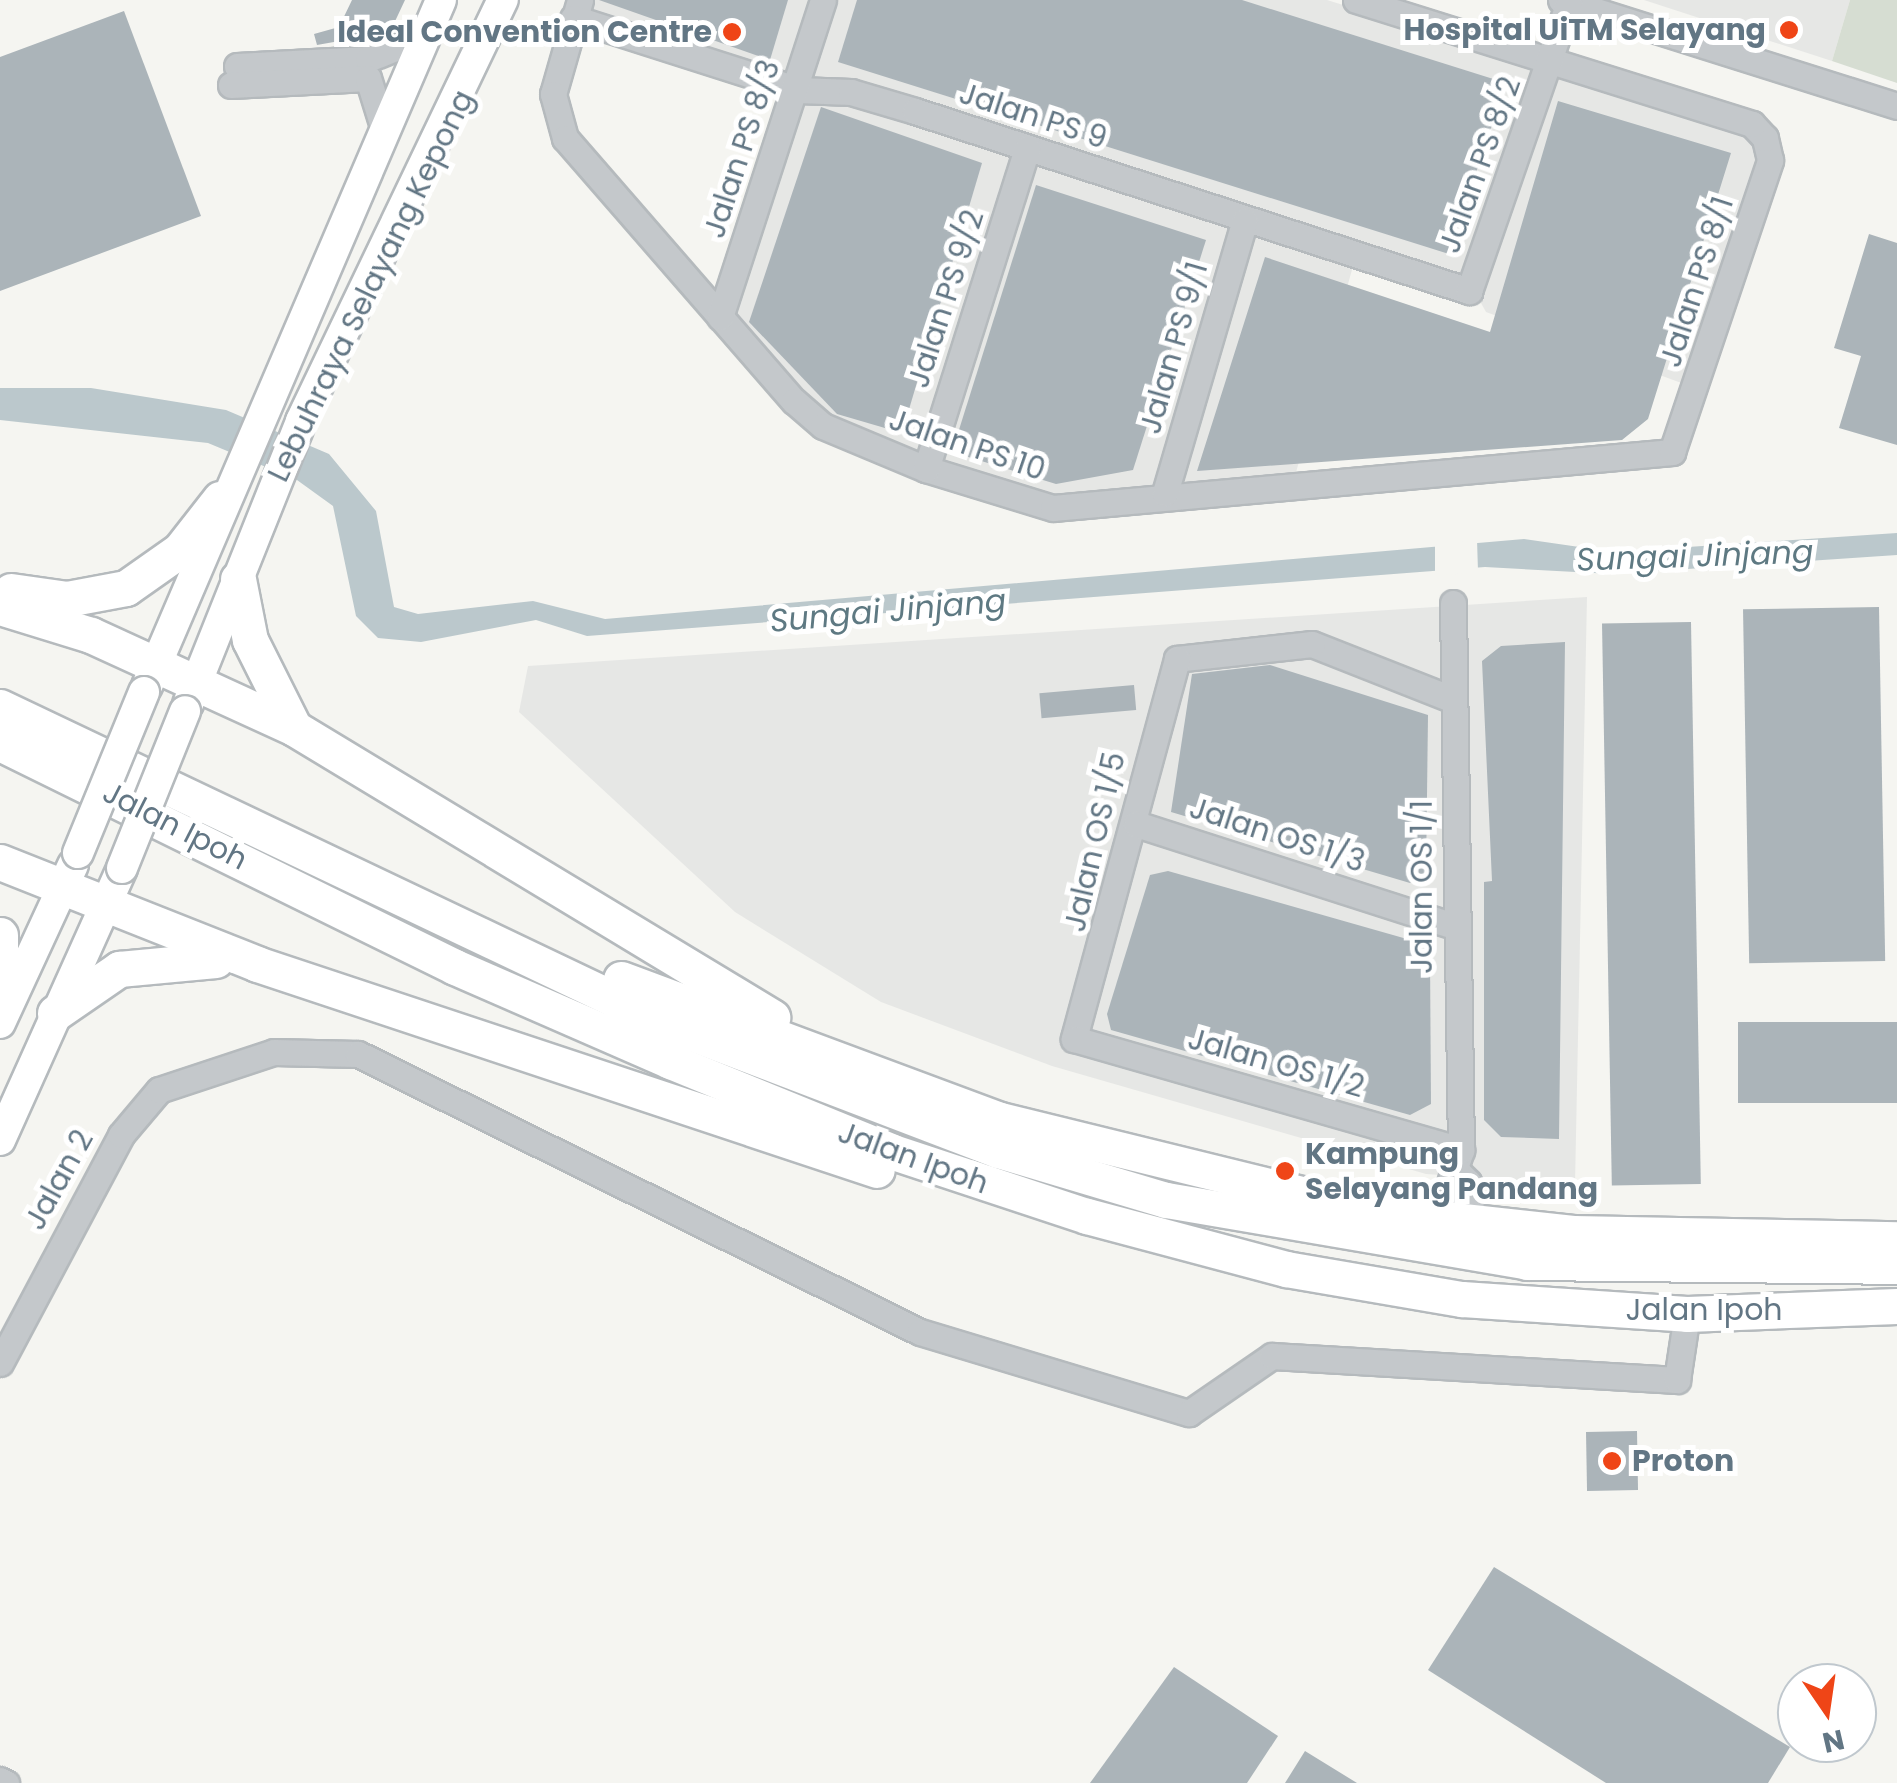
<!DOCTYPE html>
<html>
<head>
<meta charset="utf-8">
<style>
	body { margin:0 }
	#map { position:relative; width:1897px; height:1783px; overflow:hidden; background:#f5f5f1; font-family:Poppins,sans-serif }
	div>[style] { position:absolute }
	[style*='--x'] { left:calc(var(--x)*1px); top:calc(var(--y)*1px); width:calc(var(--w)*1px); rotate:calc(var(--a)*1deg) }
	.built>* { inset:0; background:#e6e7e5 }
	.green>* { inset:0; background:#d6ddd2 }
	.water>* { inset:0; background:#bbc8cc }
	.pier>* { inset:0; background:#f5f5f1 }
	.building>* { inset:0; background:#abb4b9; transform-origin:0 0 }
	.roads { filter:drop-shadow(2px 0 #b5babd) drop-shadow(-2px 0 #b5babd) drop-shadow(0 2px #b5babd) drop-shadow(0 -2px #b5babd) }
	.minor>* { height:25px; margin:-12.5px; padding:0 12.5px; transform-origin:12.5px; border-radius:12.5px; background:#c4c8cb }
	.major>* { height:30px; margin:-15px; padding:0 15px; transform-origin:15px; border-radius:15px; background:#fff }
	.highway>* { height:35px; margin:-17.5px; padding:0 17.5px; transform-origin:17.5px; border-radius:17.5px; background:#fff }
	.bridges { filter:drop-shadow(2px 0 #b5babd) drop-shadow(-2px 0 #b5babd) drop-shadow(0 2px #b5babd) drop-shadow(0 -2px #b5babd) }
	.major-bridge>* { height:30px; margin:-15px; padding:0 15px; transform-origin:15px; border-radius:15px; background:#fff }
	.dots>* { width:28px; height:28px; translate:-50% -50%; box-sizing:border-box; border:5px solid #fff; border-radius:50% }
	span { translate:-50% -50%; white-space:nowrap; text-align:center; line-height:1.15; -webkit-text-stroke:10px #fff; paint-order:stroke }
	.poi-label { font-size:30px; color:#627684; font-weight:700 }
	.right { translate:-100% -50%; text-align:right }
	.left { translate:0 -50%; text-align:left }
	.street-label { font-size:30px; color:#627684 }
	.water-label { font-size:32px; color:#5e7982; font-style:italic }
	.north { position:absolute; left:1777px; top:1663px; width:100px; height:100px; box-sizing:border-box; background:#fff; border:2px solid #c0c8ce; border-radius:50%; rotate:167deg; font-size:28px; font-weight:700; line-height:40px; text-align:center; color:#627684 }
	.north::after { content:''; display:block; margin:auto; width:35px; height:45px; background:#ef4517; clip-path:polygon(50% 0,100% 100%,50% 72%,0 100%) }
</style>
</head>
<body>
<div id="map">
	<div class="built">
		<div style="clip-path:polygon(588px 0,1327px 0,1747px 130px,1763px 162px,1687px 385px,1486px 312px,1476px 294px,1358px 248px,1295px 476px,1054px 502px,832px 422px,728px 316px,810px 85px,583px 14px)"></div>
		<div style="clip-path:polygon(1644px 0,1850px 0,1832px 61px)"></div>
		<div style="clip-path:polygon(1587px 597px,1575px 1184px,1426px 1174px,1052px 1066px,881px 1002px,735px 912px,519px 712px,528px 666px)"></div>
	</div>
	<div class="green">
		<div style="clip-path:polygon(1850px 0,1897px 0,1897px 83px,1832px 61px)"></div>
	</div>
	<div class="water">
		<div style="clip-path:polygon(0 388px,91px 388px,226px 410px,329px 454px,376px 511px,394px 607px,418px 614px,533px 601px,605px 619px,1524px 539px,1614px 552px,1897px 533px,1897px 555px,1613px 574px,1485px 567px,587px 636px,536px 620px,421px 642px,378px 638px,356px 616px,333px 506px,297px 480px,208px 443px,0 420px)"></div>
	</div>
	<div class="pier">
		<div style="clip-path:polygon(1477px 540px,1478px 572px,1435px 576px,1435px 545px)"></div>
	</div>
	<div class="building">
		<div style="clip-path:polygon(352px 0,405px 0,390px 32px,317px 45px,314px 34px,339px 27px)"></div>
		<div style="clip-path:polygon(599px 0,788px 0,770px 60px)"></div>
		<div style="clip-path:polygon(857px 0,1242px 0,1506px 83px,1449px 254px,838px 62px)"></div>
		<div style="clip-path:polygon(124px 11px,201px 216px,0 291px,0 57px)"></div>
		<div style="clip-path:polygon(1558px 101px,1731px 153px,1648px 419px,1622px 440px,1197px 471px,1265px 257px,1490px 332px)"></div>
		<div style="clip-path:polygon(821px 107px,982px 163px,902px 433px,837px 414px,749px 322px)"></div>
		<div style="clip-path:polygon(1036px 185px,1206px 240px,1133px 470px,1056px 484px,952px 452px)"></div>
		<div style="clip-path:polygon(1869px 234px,1897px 243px,1897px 445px,1839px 428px,1861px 356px,1834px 348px)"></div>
		<div style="left:1879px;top:607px;width:354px;height:136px;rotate:89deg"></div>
		<div style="left:1691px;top:622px;width:562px;height:89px;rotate:89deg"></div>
		<div style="clip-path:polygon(1565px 642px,1559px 1139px,1501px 1137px,1484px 1120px,1484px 882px,1492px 881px,1482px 661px,1501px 646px)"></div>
		<div style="clip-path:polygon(1270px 665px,1428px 715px,1426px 875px,1410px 883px,1171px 812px,1192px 674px)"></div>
		<div style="left:1134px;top:685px;width:25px;height:95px;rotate:85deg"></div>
		<div style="clip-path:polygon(1168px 871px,1414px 941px,1430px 957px,1431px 1104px,1410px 1115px,1111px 1030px,1107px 1014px,1150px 875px)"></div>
		<div style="left:1897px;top:1022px;width:81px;height:159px;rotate:90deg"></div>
		<div style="left:1637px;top:1431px;width:59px;height:51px;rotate:89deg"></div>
		<div style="clip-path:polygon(1494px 1567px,1790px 1747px,1768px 1783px,1606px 1783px,1428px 1670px)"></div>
		<div style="clip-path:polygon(1174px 1667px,1278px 1736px,1247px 1783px,1090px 1783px)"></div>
		<div style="clip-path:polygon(1305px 1751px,1357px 1783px,1285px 1783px)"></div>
	</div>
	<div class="roads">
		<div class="minor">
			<div style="--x:580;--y:0;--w:98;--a:106"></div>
			<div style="--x:553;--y:94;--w:46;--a:74.7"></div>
			<div style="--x:565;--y:138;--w:349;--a:49"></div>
			<div style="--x:794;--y:401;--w:38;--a:41"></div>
			<div style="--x:823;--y:426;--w:112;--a:22.7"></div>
			<div style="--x:926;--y:469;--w:133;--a:17.1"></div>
			<div style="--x:1053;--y:508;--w:622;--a:-5.17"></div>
			<div style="--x:1672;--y:452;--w:308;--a:-71.4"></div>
			<div style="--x:1770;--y:160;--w:23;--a:-103"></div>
			<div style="--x:1765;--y:138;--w:19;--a:-133"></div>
			<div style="--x:1752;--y:124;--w:415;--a:-162.6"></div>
			<div style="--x:1561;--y:0;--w:352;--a:17.5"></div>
			<div style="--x:573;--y:18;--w:236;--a:17.7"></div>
			<div style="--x:798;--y:90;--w:53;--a:2.2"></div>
			<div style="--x:851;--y:92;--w:67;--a:16.5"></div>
			<div style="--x:915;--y:111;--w:583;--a:18"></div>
			<div style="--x:1469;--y:291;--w:305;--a:-70.9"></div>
			<div style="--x:237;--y:66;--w:131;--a:-3.1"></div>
			<div style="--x:368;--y:59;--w:61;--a:-22.3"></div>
			<div style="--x:231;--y:85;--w:137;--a:-2.9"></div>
			<div style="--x:368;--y:78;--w:58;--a:72.8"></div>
			<div style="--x:720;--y:317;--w:333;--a:-72"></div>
			<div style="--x:926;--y:469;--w:337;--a:-72.5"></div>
			<div style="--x:1165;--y:493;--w:284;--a:-73.7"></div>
			<div style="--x:1454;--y:700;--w:153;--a:-158.5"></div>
			<div style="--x:1312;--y:644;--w:136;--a:173.7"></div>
			<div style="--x:1177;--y:659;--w:394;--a:105.2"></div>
			<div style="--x:1074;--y:1039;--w:403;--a:16"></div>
			<div style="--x:1136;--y:824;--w:334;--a:17.8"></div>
			<div style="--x:1457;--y:1171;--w:16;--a:45"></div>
			<div style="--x:1468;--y:1182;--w:44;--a:83.5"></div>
			<div style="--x:1437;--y:1221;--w:75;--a:-71.3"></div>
			<div style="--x:1461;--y:1150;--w:547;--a:-90.84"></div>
			<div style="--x:0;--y:1363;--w:258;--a:-62"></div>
			<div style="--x:121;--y:1135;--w:59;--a:-49.8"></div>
			<div style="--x:159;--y:1090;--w:121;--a:-18.3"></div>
			<div style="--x:274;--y:1052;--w:84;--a:1.4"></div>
			<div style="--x:358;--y:1054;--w:627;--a:26.32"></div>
			<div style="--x:920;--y:1332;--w:281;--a:16.8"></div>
			<div style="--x:1189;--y:1413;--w:101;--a:-34.5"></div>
			<div style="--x:1272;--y:1356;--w:406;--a:3.4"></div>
			<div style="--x:1677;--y:1380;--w:67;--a:-81.4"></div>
			<div style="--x:0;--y:1780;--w:7;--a:27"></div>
		</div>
		<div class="major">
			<div style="--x:147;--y:686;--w:746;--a:-66.8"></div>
			<div style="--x:188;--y:704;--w:305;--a:-68.2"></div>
			<div style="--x:301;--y:421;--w:467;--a:-64.4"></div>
			<div style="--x:0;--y:1023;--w:174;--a:-65.2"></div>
			<div style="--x:0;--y:1140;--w:298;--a:-65.8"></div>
		</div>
		<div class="highway">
			<div style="--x:238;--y:579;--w:62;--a:78.9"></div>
			<div style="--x:250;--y:640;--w:98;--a:63.4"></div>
			<div style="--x:11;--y:591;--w:57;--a:8.1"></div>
			<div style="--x:67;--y:599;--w:60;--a:-10.6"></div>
			<div style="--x:126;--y:588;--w:66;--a:-35.1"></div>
			<div style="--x:180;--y:550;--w:65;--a:-51.9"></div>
			<div style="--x:0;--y:607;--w:95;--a:17.1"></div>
			<div style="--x:91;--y:635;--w:223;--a:24.6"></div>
			<div style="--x:294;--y:728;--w:559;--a:31.16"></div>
			<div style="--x:0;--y:707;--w:731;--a:25.44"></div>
			<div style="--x:660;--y:1021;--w:362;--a:20.9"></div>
			<div style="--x:998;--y:1150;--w:175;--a:16.6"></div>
			<div style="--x:1166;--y:1200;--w:366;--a:9.7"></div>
			<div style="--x:1527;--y:1262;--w:370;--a:0.6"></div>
			<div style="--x:0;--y:743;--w:507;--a:26.21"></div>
			<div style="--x:455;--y:967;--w:235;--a:23.6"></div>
			<div style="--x:670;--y:1061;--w:238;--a:22.2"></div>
			<div style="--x:890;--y:1151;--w:207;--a:18.3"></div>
			<div style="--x:1087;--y:1216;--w:206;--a:14.9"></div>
			<div style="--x:1286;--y:1269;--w:179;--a:9.7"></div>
			<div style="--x:1462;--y:1299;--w:225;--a:3.8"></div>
			<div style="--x:1687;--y:1314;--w:210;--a:-2.2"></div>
			<div style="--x:0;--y:862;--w:277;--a:21.6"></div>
			<div style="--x:257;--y:964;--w:653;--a:18.38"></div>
			<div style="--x:0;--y:935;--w:41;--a:90"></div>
			<div style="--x:621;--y:979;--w:404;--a:20.4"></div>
			<div style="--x:1000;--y:1120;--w:382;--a:13.8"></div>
			<div style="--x:1371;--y:1211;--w:203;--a:6.2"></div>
			<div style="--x:1573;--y:1233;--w:324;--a:1.1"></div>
			<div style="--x:55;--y:1013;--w:78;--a:-34.5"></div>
			<div style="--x:119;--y:969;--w:97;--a:-5.3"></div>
		</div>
	</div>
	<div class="bridges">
		<div class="major-bridge">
			<div style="--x:78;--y:853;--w:174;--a:-67.7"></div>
			<div style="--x:122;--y:868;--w:169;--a:-68.1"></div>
		</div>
	</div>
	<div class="dots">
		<div style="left:1789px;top:30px;background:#ef4517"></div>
		<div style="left:732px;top:32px;background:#ef4517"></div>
		<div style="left:1285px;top:1171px;background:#ef4517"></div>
		<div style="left:1612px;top:1461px;background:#ef4517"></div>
	</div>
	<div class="poi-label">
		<span class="right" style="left:1766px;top:30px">Hospital UiTM Selayang</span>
		<span class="right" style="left:712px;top:32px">Ideal Convention Centre</span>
		<span class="left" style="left:1305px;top:1171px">Kampung<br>Selayang Pandang</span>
		<span class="left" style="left:1632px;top:1461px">Proton</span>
	</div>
	<div class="street-label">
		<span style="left:1033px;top:116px;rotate:18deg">Jalan PS 9</span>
		<span style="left:742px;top:149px;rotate:-72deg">Jalan PS 8/3</span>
		<span style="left:1480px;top:165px;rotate:-70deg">Jalan PS 8/2</span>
		<span style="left:1697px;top:282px;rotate:-72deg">Jalan PS 8/1</span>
		<span style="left:371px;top:286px;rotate:-64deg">Lebuhraya Selayang Kepong</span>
		<span style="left:946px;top:299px;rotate:-72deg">Jalan PS 9/2</span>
		<span style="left:1174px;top:348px;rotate:-74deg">Jalan PS 9/1</span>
		<span style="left:967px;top:445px;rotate:19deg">Jalan PS 10</span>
		<span style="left:175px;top:826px;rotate:27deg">Jalan Ipoh</span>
		<span style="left:1277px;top:835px;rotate:18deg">Jalan OS 1/3</span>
		<span style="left:1095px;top:842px;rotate:-77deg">Jalan OS 1/5</span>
		<span style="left:1422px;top:887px;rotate:-90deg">Jalan OS 1/1</span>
		<span style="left:1276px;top:1063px;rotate:16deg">Jalan OS 1/2</span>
		<span style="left:913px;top:1158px;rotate:20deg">Jalan Ipoh</span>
		<span style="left:59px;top:1180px;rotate:-61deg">Jalan 2</span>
		<span style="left:1704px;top:1310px">Jalan Ipoh</span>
	</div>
	<div class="water-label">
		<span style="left:1695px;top:556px;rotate:-2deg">Sungai Jinjang</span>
		<span style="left:888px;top:611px;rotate:-5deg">Sungai Jinjang</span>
	</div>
	<div class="north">N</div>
</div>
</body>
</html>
